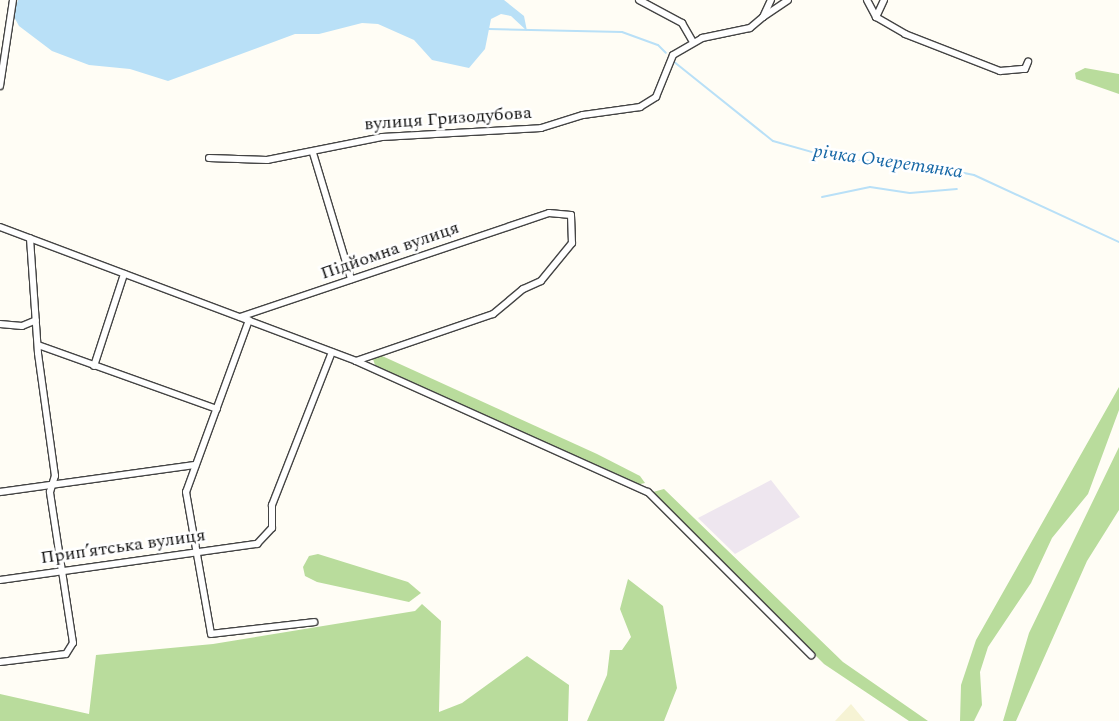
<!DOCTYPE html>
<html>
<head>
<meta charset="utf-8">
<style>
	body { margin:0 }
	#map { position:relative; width:1119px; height:721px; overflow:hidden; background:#fffdf5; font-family:Spectral,serif }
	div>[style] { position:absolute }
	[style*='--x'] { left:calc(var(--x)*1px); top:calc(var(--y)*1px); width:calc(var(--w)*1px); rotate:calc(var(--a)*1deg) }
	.industrial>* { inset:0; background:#eee6ef }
	.farmland>* { inset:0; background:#f6f3d4 }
	.forest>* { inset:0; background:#b9dc9c }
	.water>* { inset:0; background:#b9e0f7 }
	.stream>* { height:2px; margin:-1px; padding:0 1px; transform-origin:1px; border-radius:1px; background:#b9e0f7 }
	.roads { filter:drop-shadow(1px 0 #444) drop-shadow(-1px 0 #444) drop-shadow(0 1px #444) drop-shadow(0 -1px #444) }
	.minor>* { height:6px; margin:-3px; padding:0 3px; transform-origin:3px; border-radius:3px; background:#fff }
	span { translate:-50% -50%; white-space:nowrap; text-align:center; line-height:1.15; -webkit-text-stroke:5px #fff; paint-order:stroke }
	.street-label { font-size:18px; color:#111 }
	.water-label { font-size:19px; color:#1768a6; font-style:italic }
</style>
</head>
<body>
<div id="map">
	<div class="industrial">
		<div style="clip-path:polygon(771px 480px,800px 517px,735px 554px,698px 518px)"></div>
	</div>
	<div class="farmland">
		<div style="clip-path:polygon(851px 704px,865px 721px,835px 721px)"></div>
	</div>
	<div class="forest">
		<div style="clip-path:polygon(1085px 68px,1119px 74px,1119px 94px,1076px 79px,1075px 73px)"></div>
		<div style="clip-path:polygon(380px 355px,597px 454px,640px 476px,645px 483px,636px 485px,388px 372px,375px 365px,373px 359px)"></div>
		<div style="clip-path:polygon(1119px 387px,1119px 410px,1088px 494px,1052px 538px,1031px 583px,988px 647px,980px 672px,982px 705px,974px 721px,960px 721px,961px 685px,976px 640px)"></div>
		<div style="clip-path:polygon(1119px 447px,1119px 510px,1087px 561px,1016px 721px,1003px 721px,1029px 633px)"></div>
		<div style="clip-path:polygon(664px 489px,843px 662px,928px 721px,909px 721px,824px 664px,653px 492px)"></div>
		<div style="clip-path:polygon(318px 554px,408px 582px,421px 593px,409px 602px,317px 582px,305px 576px,303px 567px,309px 556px)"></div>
		<div style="clip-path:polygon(628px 579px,663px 606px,677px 688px,664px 721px,587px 721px,607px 675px,610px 650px,622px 650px,631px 637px,620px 609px)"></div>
		<div style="clip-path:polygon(422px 604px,441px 621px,439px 712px,462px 703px,527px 656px,569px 685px,568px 721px,0 721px,0 694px,89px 714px,96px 655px,213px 644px,415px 611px)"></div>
	</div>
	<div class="water">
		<div style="clip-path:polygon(18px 0,504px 0,524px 16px,527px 31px,511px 16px,501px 14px,491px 19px,485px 49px,469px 68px,432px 60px,414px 40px,378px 24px,362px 23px,319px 34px,295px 34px,168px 81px,130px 69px,89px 65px,52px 51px,19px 26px,13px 15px)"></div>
	</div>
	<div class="stream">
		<div style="--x:489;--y:29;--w:133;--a:1.3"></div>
		<div style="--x:622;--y:32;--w:38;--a:20"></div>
		<div style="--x:658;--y:45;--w:11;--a:45"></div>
		<div style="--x:673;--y:61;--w:128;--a:38.7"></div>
		<div style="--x:773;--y:141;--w:62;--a:15.8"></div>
		<div style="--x:833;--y:158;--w:91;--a:4.4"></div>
		<div style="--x:924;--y:165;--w:51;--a:11.3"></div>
		<div style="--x:974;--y:175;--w:160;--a:24.8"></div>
		<div style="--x:822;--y:197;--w:49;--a:-11.8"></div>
		<div style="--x:870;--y:187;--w:40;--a:8.5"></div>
		<div style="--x:910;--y:193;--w:47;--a:-4.9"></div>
	</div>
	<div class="roads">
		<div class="minor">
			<div style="--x:639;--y:0;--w:49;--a:28.1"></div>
			<div style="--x:682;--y:23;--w:22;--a:60"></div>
			<div style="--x:867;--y:0;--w:19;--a:62"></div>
			<div style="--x:884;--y:0;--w:19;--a:115"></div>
			<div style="--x:876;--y:17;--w:34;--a:30"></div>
			<div style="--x:905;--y:34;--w:102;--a:21.3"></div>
			<div style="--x:1000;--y:71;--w:25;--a:-5"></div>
			<div style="--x:1025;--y:69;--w:8;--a:-67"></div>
			<div style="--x:763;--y:17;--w:30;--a:-34"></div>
			<div style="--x:0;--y:86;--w:87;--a:-81.4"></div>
			<div style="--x:313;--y:153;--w:132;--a:73.2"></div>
			<div style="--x:209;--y:158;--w:58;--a:2"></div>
			<div style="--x:267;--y:160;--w:117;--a:-11.3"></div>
			<div style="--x:382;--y:137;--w:159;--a:-3.2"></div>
			<div style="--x:541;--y:128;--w:44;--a:-17.2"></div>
			<div style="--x:583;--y:115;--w:58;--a:-8"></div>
			<div style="--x:640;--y:107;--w:19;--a:-32"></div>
			<div style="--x:656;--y:97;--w:45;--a:-68"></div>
			<div style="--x:673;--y:55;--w:34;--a:-30"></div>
			<div style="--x:702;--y:38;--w:49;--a:-11.8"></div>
			<div style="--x:750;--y:28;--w:17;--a:-40"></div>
			<div style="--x:763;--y:17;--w:19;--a:-65"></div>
			<div style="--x:0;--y:227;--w:380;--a:20.6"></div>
			<div style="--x:356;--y:361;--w:320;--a:24.2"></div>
			<div style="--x:648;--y:492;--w:231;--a:45"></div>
			<div style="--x:240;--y:317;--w:326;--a:-18.6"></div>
			<div style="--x:549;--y:213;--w:22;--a:5"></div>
			<div style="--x:571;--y:215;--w:28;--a:88"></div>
			<div style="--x:572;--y:243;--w:49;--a:129.2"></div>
			<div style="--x:541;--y:281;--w:20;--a:156"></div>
			<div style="--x:523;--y:289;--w:39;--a:140"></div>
			<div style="--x:493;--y:314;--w:145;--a:161.1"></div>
			<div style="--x:249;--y:320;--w:183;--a:110.1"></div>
			<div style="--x:186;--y:492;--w:144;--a:80"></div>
			<div style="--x:211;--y:634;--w:104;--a:-6.6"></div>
			<div style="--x:0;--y:324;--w:22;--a:5"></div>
			<div style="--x:22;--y:326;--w:15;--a:-23"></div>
			<div style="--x:38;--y:345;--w:190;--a:19.7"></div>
			<div style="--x:94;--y:366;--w:97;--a:-71.9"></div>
			<div style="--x:0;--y:492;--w:197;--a:-7.9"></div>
			<div style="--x:0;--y:580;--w:260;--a:-8"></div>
			<div style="--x:257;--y:544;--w:22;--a:-47"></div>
			<div style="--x:272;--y:528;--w:23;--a:-90"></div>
			<div style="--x:272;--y:505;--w:164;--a:-68.6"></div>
			<div style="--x:0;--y:662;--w:66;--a:-6.9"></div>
			<div style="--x:66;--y:654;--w:13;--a:-58"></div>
			<div style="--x:73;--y:643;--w:153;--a:-98.7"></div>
			<div style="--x:50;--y:492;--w:17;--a:-73"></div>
			<div style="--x:55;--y:476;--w:124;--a:-97.9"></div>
			<div style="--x:38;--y:353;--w:115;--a:-94"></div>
		</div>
	</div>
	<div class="street-label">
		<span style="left:448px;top:119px;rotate:-4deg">вулиця Гризодубова</span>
		<span style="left:390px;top:251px;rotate:-19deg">Підйомна вулиця</span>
		<span style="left:123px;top:547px;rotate:-8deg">Прип’ятська вулиця</span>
	</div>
	<div class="water-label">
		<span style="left:888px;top:162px;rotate:8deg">річка Очеретянка</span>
	</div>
</div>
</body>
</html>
